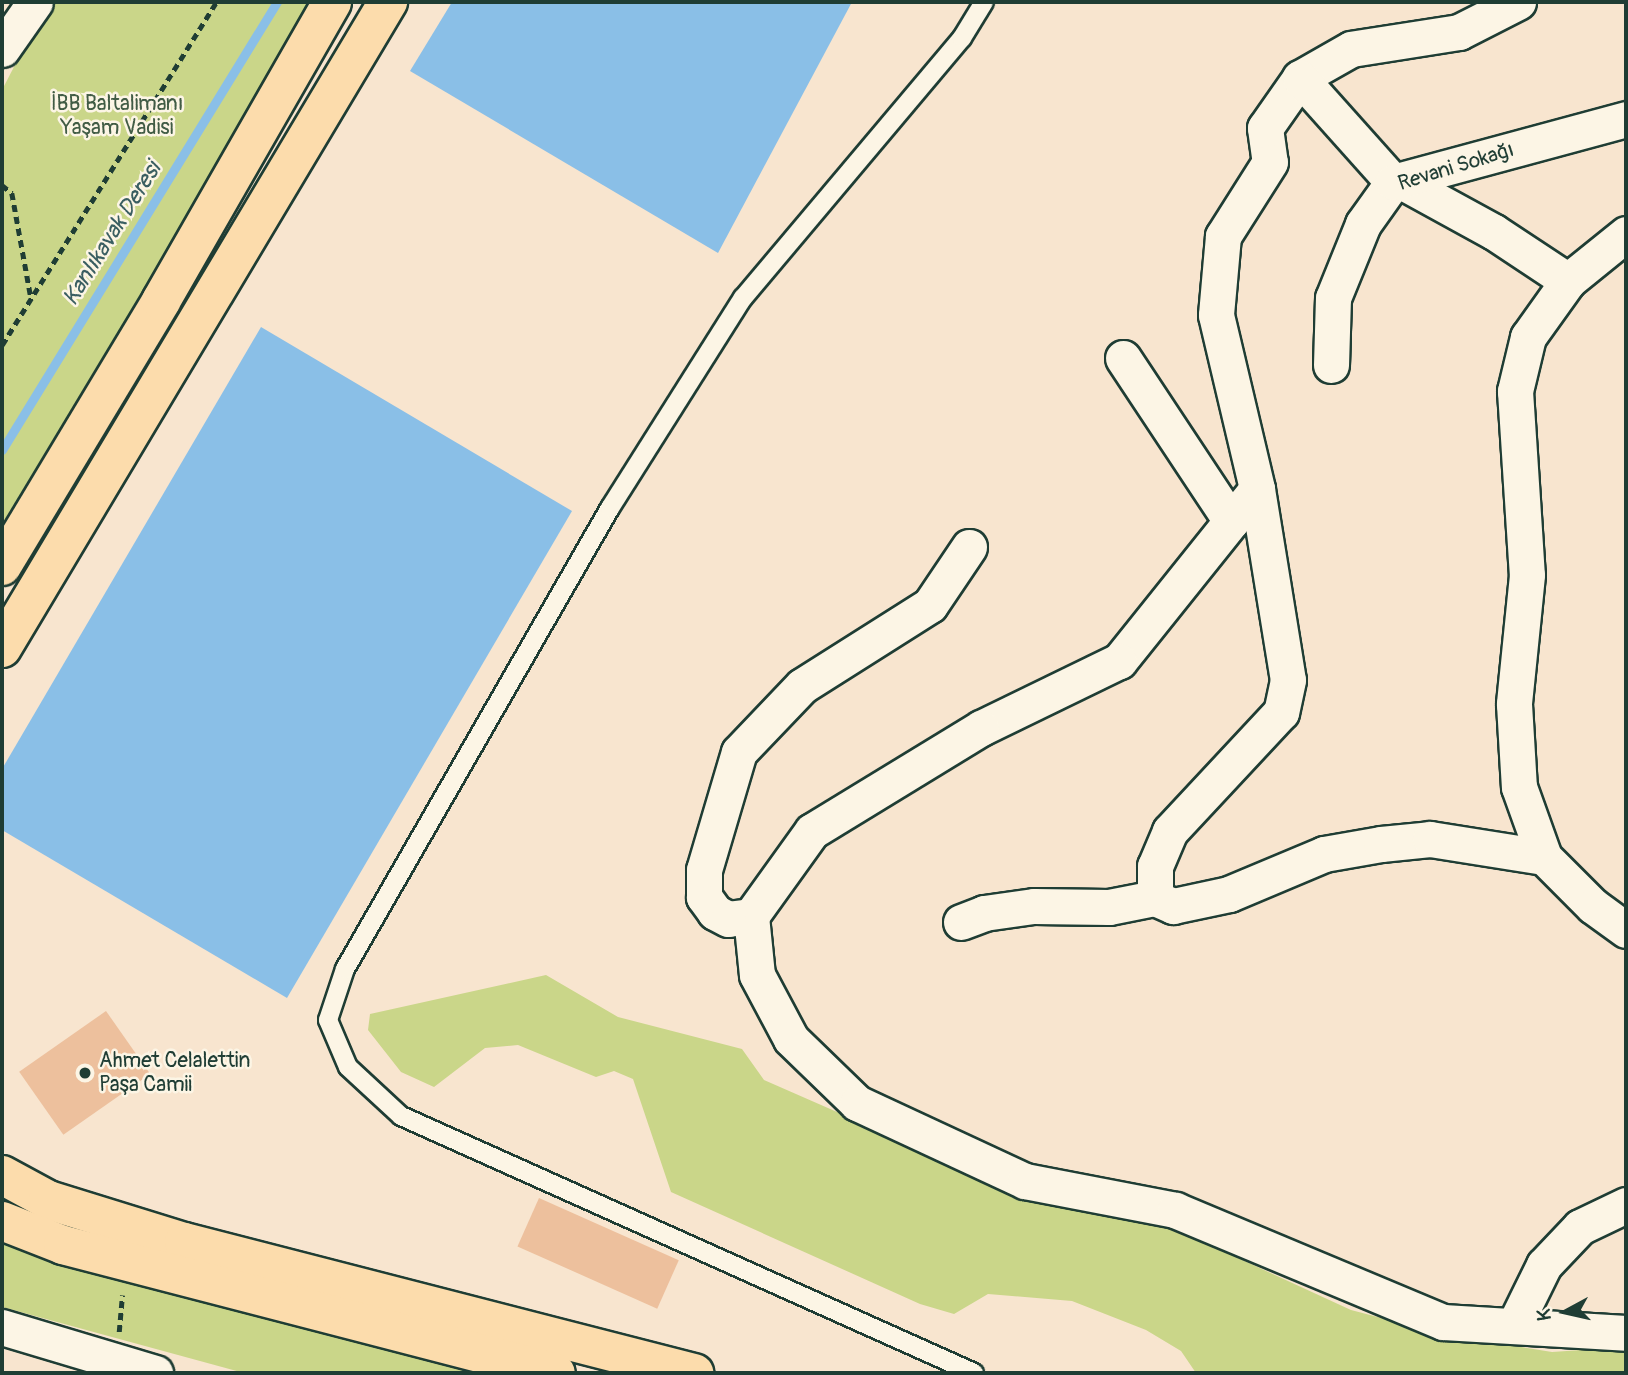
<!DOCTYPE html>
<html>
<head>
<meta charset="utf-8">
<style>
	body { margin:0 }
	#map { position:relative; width:1628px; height:1375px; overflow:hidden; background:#f8e5cf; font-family:Pangolin,sans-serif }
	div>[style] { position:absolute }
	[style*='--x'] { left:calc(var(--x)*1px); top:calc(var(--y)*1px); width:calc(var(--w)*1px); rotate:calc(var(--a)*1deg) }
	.green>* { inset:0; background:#cad689 }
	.water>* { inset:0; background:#8abfe7 }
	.stream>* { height:9px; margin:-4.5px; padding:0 4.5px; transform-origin:4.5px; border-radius:4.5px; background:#8abfe7 }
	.building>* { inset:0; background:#edc09d; transform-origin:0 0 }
	.path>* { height:4.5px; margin-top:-2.25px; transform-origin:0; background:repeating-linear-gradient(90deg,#1f3d34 0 7px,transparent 0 12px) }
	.roads { filter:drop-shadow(2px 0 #1f3d34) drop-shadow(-2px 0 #1f3d34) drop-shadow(0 2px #1f3d34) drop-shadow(0 -2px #1f3d34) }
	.lane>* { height:18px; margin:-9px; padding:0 9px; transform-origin:9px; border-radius:9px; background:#fcf5e5 }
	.street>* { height:35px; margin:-17.5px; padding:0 17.5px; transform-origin:17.5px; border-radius:17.5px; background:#fcf5e5 }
	.primary>* { height:38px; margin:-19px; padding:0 19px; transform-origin:19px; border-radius:19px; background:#fcdcac }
	.dots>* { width:19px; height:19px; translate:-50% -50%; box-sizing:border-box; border:4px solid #fcf5e5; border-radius:50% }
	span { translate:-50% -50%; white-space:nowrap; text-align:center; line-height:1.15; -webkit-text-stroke:5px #fcf5e5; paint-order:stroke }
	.park-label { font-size:21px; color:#415c45 }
	.street-label { font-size:21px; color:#1f3d34 }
	.poi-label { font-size:21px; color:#1f3d34 }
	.left { translate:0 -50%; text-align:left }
	.water-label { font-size:23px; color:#3a5e61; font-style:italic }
	.frame { position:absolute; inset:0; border:4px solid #1f3d34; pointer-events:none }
	.north { position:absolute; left:1530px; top:1277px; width:70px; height:70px; -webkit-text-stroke:5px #fcf5e5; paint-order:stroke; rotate:262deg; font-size:19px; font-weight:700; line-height:28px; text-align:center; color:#1f3d34 }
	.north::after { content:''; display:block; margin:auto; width:24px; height:32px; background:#1f3d34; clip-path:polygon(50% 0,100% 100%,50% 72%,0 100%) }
</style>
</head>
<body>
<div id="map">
	<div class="green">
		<div style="clip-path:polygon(320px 2px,2px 535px,2px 90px,47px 3px)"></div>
		<div style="clip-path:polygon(546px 975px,618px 1017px,742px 1049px,764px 1080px,1022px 1193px,1175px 1229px,1351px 1310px,1446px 1335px,1552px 1352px,1626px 1347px,1626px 1373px,1196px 1373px,1181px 1351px,1146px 1330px,1072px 1301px,988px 1294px,954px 1314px,920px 1304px,671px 1192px,633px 1079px,614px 1071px,596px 1077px,518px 1045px,485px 1048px,434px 1087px,401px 1072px,368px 1030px,370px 1014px)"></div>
		<div style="clip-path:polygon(2px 1236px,499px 1373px,244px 1373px,2px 1307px)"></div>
	</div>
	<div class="water">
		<div style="clip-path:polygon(452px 2px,852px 2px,718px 253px,410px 71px)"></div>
		<div style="clip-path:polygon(261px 327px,572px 511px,287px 998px,2px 830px,2px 769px)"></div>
	</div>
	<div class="stream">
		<div style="--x:2;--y:450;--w:526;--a:-58.46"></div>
	</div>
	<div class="building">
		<div style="left:106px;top:1011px;width:77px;height:106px;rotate:55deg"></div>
		<div style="left:539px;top:1198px;width:153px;height:53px;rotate:24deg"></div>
	</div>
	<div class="path">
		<div style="--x:2;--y:185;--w:13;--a:39"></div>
		<div style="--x:12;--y:193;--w:107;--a:79.7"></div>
		<div style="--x:2;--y:345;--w:404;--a:-58"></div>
		<div style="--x:119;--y:1332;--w:37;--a:-85"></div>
	</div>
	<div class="roads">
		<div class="lane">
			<div style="--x:974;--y:1373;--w:628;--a:-155.84"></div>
			<div style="--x:401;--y:1116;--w:72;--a:-137.2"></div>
			<div style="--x:348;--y:1067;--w:51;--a:-113.1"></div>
			<div style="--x:328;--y:1020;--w:54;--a:-71.6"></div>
			<div style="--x:345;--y:969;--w:532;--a:-60.11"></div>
			<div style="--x:610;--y:508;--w:249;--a:-57.7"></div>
			<div style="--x:743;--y:298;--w:340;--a:-49.9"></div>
			<div style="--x:962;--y:38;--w:42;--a:-58.6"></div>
		</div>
		<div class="street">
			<div style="--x:1518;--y:2;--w:66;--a:153"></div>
			<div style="--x:1459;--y:32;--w:109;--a:171.1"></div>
			<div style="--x:1351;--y:49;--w:59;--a:150.4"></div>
			<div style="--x:1300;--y:78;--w:61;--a:125"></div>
			<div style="--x:1265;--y:128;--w:34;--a:82"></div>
			<div style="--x:1270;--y:162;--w:88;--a:122.4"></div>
			<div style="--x:1223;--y:236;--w:79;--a:95.1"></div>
			<div style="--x:1216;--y:315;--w:179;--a:76.7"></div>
			<div style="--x:1257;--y:489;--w:193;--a:80.8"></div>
			<div style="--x:1288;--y:680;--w:33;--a:102"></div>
			<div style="--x:1281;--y:712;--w:163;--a:133"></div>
			<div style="--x:1170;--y:831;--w:38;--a:113"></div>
			<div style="--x:1155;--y:866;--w:32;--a:90"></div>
			<div style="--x:1155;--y:898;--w:20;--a:24"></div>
			<div style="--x:1173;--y:906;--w:57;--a:-12.1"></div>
			<div style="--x:1229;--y:894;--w:103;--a:-22.8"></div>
			<div style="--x:1324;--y:854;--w:58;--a:-10"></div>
			<div style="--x:1381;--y:844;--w:49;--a:-5.8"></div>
			<div style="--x:1430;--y:839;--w:115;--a:9"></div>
			<div style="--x:2;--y:49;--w:57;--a:-54.9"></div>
			<div style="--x:1300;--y:78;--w:140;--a:48.2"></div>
			<div style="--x:1399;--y:180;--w:108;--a:28.7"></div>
			<div style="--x:1494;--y:232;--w:89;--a:33.5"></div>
			<div style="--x:1626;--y:234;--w:75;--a:141"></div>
			<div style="--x:1568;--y:281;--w:69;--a:125.5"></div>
			<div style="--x:1528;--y:337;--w:56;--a:103.5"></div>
			<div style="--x:1515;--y:391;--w:184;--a:86.3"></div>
			<div style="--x:1527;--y:575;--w:130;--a:95.8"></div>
			<div style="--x:1514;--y:704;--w:83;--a:86.6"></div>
			<div style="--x:1519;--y:787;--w:74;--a:70.3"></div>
			<div style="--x:1544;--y:857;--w:69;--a:45"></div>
			<div style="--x:1593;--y:906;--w:41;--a:36"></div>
			<div style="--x:1123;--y:358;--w:196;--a:56.5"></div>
			<div style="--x:1331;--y:365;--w:67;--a:-88.3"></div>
			<div style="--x:1333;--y:298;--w:80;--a:-67.9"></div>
			<div style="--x:1363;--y:224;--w:52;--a:-54.5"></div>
			<div style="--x:1393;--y:182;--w:241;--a:-15.1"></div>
			<div style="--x:1257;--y:489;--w:221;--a:128.7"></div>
			<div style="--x:1119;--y:661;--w:153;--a:154.1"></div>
			<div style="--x:981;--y:728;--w:198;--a:148.6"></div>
			<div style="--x:812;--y:831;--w:105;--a:125.7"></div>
			<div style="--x:751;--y:916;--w:59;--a:84.2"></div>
			<div style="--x:757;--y:975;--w:72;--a:62"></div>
			<div style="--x:791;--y:1039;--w:92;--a:44.1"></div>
			<div style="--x:857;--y:1103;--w:185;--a:24.9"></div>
			<div style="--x:1025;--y:1181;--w:153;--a:10.9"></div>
			<div style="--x:1175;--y:1210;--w:290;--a:22.7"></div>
			<div style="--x:1443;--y:1322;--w:183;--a:3.4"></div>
			<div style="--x:751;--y:916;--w:23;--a:173"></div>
			<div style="--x:728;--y:919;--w:15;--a:-152"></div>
			<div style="--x:715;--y:912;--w:19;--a:-126"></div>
			<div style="--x:704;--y:897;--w:27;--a:-90"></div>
			<div style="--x:704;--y:870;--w:123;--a:-73.5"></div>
			<div style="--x:739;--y:752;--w:91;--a:-46.3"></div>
			<div style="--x:802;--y:686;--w:151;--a:-32.3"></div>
			<div style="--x:930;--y:605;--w:70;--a:-56.1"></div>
			<div style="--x:961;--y:922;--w:25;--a:-21"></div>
			<div style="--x:984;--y:913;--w:50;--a:-8"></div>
			<div style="--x:1034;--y:906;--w:75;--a:0.8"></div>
			<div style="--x:1109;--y:907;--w:47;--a:-11.1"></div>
			<div style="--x:1514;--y:1326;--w:68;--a:-63.8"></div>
			<div style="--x:1544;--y:1265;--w:52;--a:-46.5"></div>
			<div style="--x:1580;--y:1227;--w:51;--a:-25.6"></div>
			<div style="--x:2;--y:1327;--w:160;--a:16.7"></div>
		</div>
		<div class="primary">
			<div style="--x:2;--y:566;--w:309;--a:-59"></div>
			<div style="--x:161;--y:301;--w:344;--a:-60.2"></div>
			<div style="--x:2;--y:648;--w:753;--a:-59.14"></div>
			<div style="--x:2;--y:1175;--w:52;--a:28.5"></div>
			<div style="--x:48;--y:1200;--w:142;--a:17.2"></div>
			<div style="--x:184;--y:1242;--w:527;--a:14.41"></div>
			<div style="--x:2;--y:1221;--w:66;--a:21.5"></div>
			<div style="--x:63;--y:1245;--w:509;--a:14.55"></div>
		</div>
	</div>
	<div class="dots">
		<div style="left:85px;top:1073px;background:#1f3d34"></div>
	</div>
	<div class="park-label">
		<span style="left:117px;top:116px">İBB Baltalimanı<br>Yaşam Vadisi</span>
	</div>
	<div class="street-label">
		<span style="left:1456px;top:167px;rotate:-17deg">Revani Sokağı</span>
	</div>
	<div class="poi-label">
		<span class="left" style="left:99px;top:1073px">Ahmet Celalettin<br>Paşa Camii</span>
	</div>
	<div class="water-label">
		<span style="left:112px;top:234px;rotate:-58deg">Kanlıkavak Deresi</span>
	</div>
	<div class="frame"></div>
	<div class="north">K</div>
</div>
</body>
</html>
